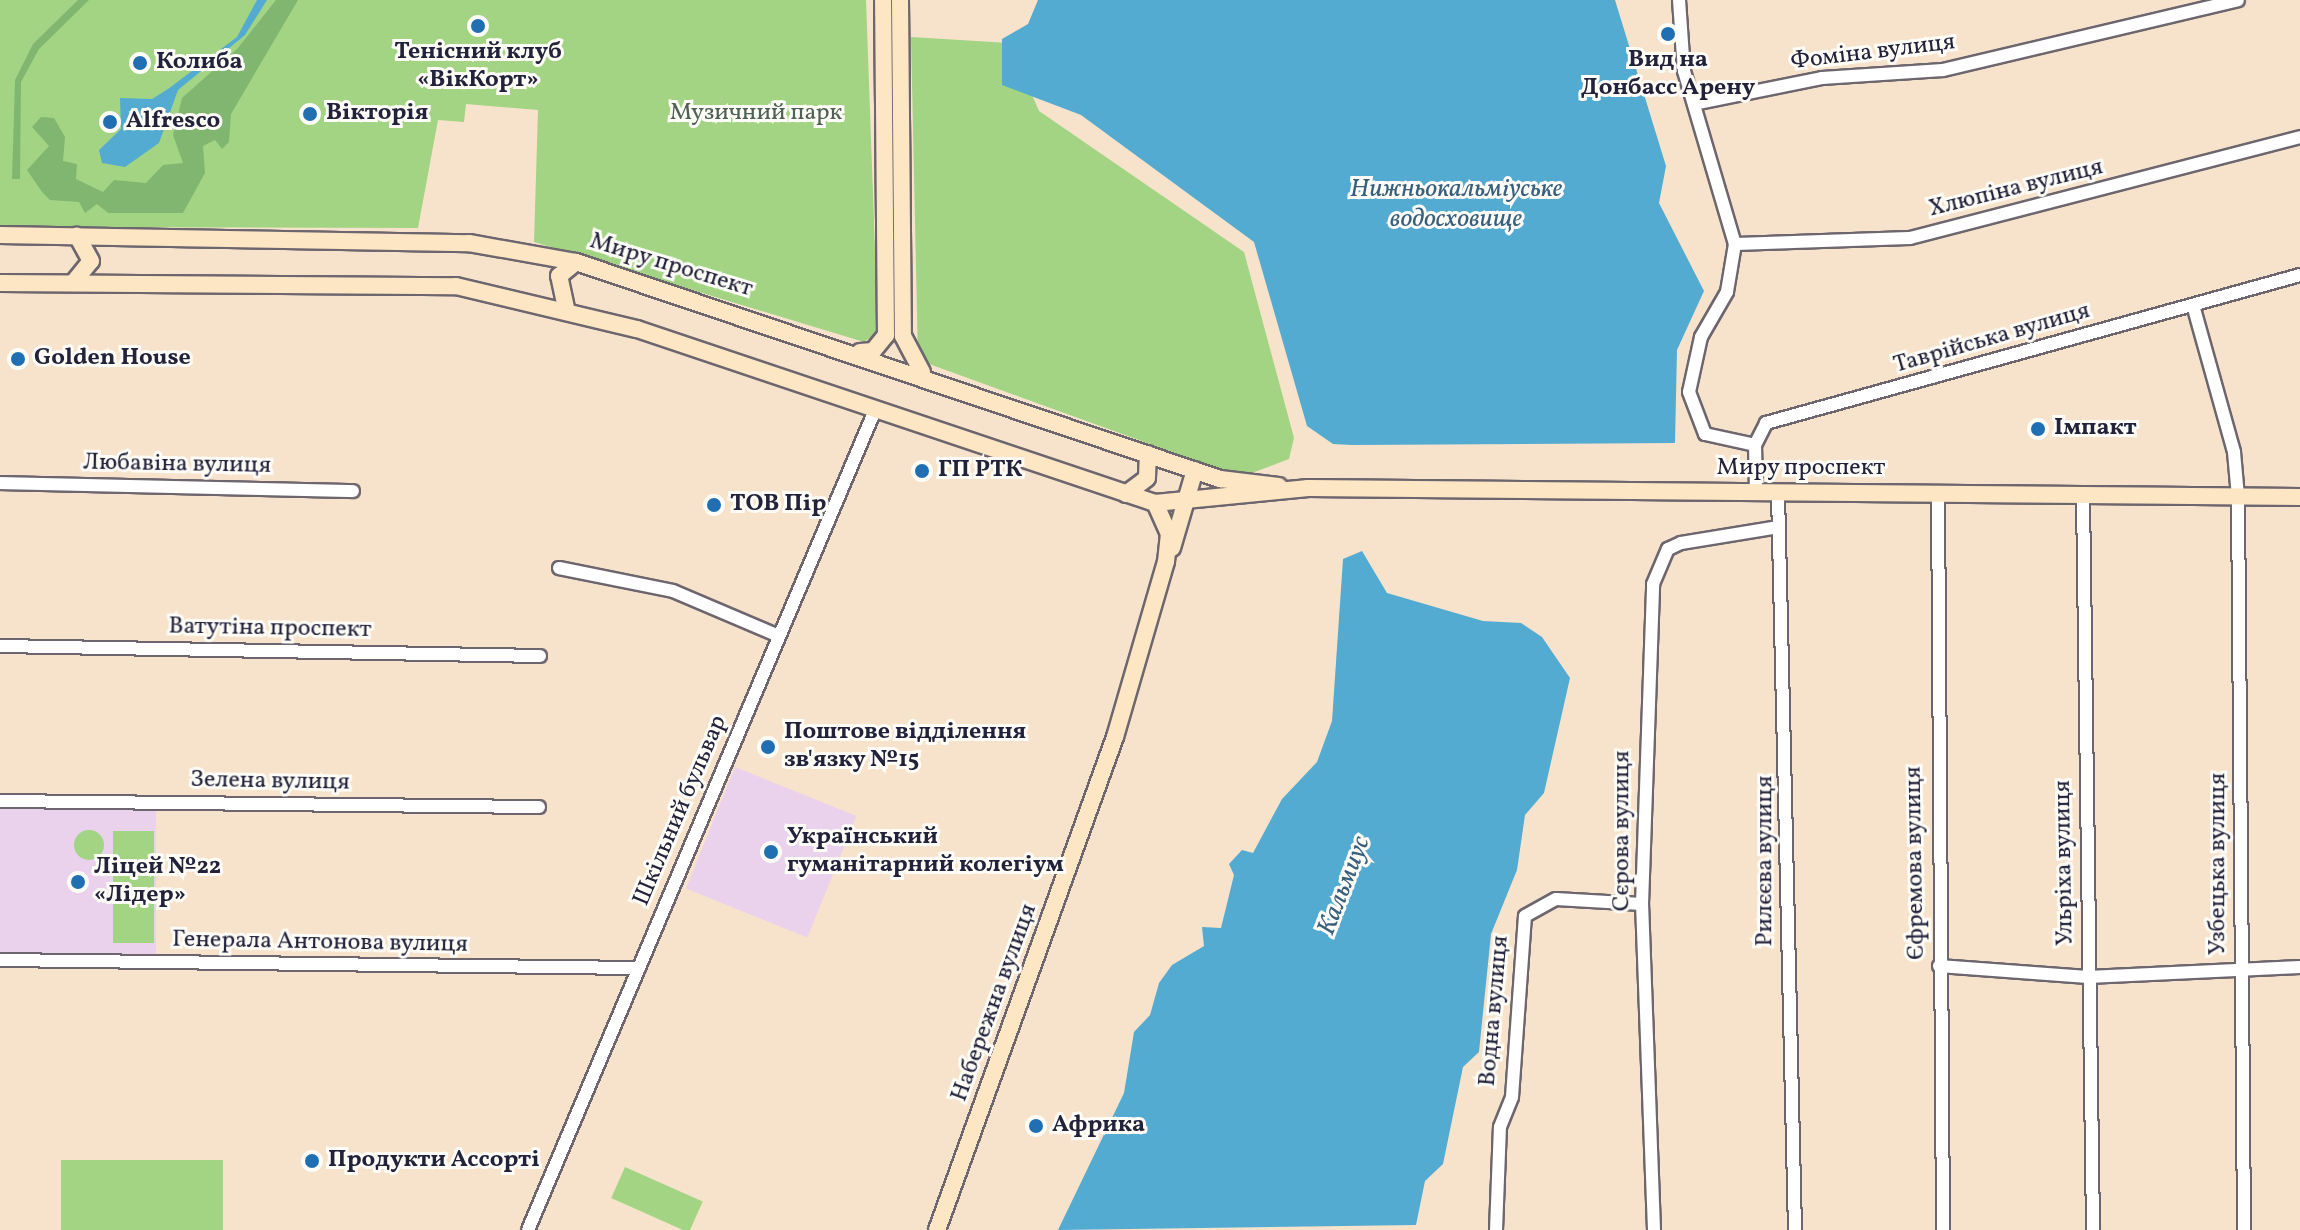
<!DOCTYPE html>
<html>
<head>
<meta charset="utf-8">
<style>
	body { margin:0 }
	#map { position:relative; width:2300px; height:1230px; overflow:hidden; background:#f7e3cc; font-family:Vollkorn,serif }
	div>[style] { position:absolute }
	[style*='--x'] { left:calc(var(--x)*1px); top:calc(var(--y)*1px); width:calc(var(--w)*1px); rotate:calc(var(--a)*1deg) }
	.built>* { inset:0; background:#ead1ec; transform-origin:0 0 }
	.green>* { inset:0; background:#a2d483; transform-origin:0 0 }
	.round { border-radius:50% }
	.forest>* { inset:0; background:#81b671 }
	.water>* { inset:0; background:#54abd1 }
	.roads { filter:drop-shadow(2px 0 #6d666e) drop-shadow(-2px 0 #6d666e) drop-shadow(0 2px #6d666e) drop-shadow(0 -2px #6d666e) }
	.street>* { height:12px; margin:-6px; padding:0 6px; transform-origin:6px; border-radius:6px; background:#fff }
	.secondary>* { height:16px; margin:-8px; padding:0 8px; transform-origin:8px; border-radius:8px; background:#fce6c4 }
	.dots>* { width:22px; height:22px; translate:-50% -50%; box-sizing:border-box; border:4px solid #fdfcf7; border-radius:50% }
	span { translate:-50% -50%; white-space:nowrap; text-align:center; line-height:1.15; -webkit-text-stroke:6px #fdfcf7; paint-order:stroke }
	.poi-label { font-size:24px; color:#22223b; font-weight:700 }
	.left { translate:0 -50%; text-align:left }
	.street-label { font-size:24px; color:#22223b }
	.park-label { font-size:24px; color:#4f6054 }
	.water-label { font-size:26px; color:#38607e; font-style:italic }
</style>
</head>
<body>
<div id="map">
	<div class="built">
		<div style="left:735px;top:767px;width:131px;height:131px;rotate:22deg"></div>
		<div style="left:0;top:807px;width:156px;height:149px"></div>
	</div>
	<div class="green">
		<div style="clip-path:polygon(0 0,866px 0,878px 332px,864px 342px,534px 242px,538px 110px,466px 104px,464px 122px,438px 120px,418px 228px,0 227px)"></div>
		<div style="clip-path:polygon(911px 37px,1009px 43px,1039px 111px,1244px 252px,1294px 438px,1289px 459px,1241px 477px,918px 360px)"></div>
		<div class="round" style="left:74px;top:830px;width:30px;height:30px"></div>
		<div style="left:113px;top:831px;width:41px;height:112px"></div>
		<div style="left:61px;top:1160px;width:162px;height:70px"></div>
		<div style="left:625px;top:1167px;width:85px;height:34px;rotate:24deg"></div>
	</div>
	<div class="forest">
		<div style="clip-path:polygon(78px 0,89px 0,39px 49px,21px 82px,20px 179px,12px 179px,15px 80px,33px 44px)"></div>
		<div style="clip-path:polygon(276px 0,298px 0,231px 114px,229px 142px,222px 149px,215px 140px,203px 146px,205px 173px,183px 213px,108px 213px,97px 204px,85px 213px,79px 202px,50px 200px,42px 192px,27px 170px,49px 146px,32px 127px,41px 117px,54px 118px,65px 137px,63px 161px,77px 164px,76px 179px,103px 192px,114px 180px,146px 183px,163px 165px,183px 163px,173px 135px,182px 98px,237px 49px)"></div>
	</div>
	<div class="water">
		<div style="clip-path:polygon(257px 0,267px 0,245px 35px,178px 90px,159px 143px,125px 167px,102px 163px,99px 150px,121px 129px,120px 98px,152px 99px,168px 89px,237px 37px)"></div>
		<div style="clip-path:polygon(1038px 0,1615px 0,1666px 166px,1659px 203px,1704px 291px,1677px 350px,1675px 443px,1352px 445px,1333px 444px,1307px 426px,1254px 242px,1081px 115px,1002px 85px,1002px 39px,1028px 24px)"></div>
		<div style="clip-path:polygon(1362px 551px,1387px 593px,1483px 621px,1521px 623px,1542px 637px,1570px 678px,1544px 793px,1525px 815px,1517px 870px,1491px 934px,1479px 1052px,1463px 1067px,1443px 1164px,1425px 1181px,1416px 1225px,1058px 1230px,1124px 1093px,1134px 1032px,1150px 1015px,1159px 983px,1172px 965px,1204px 946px,1202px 927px,1221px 928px,1234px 875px,1229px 864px,1242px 850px,1253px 853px,1282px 799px,1317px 762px,1332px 721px,1343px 559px)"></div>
	</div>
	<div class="roads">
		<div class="street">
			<div style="--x:1679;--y:0;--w:71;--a:86"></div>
			<div style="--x:1684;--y:71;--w:180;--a:73.6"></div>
			<div style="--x:1735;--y:244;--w:49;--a:99.5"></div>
			<div style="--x:1727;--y:292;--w:52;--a:120"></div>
			<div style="--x:1701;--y:337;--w:56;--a:102.3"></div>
			<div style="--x:1689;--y:392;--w:45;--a:69.1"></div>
			<div style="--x:1705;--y:434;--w:51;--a:12.4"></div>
			<div style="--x:1698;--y:103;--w:126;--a:-11.4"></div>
			<div style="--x:1822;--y:78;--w:121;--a:-3.8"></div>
			<div style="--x:1943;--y:70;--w:303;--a:-13.3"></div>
			<div style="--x:1735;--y:244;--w:175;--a:-2"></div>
			<div style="--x:1910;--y:238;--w:403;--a:-14.5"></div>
			<div style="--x:2193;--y:305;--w:153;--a:74.4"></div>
			<div style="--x:2234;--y:452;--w:45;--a:84.9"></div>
			<div style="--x:2238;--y:497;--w:733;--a:89.53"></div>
			<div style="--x:0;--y:483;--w:353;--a:1.3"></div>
			<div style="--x:1756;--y:492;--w:47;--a:-91.2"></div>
			<div style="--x:1755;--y:445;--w:25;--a:-63"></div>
			<div style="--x:1766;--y:423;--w:554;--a:-15.49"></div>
			<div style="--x:1778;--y:493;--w:737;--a:88.68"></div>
			<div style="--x:1938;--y:494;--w:736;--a:89.61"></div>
			<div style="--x:2083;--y:495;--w:735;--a:89.22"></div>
			<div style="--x:559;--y:568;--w:116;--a:11.4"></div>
			<div style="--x:673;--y:591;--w:115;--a:23"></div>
			<div style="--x:0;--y:646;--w:540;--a:1.06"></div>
			<div style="--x:0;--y:801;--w:539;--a:0.64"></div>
			<div style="--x:0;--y:960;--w:639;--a:0.72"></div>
			<div style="--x:1939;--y:966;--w:149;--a:4.2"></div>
			<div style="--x:2088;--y:977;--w:212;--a:-2.7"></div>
			<div style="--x:528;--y:1230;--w:890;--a:-67.06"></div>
			<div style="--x:1496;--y:1230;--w:103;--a:-87.8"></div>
			<div style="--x:1500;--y:1127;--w:32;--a:-68"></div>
			<div style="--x:1512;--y:1097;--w:181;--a:-85.9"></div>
			<div style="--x:1525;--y:916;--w:35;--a:-29"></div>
			<div style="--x:1556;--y:899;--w:86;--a:3.3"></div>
			<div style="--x:1654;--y:1230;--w:326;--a:-92.1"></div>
			<div style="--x:1642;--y:904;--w:320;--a:-88"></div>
			<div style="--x:1653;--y:584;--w:38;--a:-67"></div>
			<div style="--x:1668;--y:549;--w:14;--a:-25"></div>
			<div style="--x:1681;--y:543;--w:99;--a:-9.3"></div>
		</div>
		<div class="secondary">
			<div style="--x:900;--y:0;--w:336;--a:89.5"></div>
			<div style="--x:903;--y:336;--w:41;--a:62.2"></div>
			<div style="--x:0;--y:235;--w:469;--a:1"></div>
			<div style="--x:469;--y:243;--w:109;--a:10.1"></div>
			<div style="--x:576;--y:262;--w:680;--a:18.62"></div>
			<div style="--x:1220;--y:479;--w:59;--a:6.8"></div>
			<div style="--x:0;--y:283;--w:456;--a:0.4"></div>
			<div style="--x:456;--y:286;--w:186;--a:13.4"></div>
			<div style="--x:637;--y:329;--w:546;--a:18.57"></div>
			<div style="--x:1155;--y:503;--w:154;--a:-5.6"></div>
			<div style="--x:1308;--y:488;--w:992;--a:0.52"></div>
			<div style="--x:73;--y:283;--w:28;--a:-51"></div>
			<div style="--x:91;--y:261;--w:29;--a:-119"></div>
			<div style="--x:566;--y:308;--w:33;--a:-102"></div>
			<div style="--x:559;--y:276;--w:22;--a:-39"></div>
			<div style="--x:860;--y:352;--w:13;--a:-4"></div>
			<div style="--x:873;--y:351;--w:21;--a:-51"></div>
			<div style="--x:886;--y:335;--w:335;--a:-90.5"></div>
			<div style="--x:1126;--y:494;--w:26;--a:-37"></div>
			<div style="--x:1147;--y:478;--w:24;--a:-88"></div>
			<div style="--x:1172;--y:548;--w:81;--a:-73.6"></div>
			<div style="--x:937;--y:1230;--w:524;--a:-70.15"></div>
			<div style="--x:1115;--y:737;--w:182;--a:-73.8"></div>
			<div style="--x:1166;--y:562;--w:28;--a:-84"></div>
			<div style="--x:1169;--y:534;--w:34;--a:-114"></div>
		</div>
	</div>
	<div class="dots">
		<div style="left:478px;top:26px;background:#1f6fb2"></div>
		<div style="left:1668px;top:34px;background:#1f6fb2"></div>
		<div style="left:140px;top:63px;background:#1f6fb2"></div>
		<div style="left:310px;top:114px;background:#1f6fb2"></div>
		<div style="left:110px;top:122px;background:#1f6fb2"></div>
		<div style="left:18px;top:359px;background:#1f6fb2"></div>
		<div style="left:2038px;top:429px;background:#1f6fb2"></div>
		<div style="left:922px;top:471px;background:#1f6fb2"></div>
		<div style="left:714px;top:505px;background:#1f6fb2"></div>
		<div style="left:768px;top:747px;background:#1f6fb2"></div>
		<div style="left:771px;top:852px;background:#1f6fb2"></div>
		<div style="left:78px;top:882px;background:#1f6fb2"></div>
		<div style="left:1036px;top:1126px;background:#1f6fb2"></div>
		<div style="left:312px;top:1161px;background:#1f6fb2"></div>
	</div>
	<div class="poi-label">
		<span style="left:478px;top:67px">Тенісний клуб<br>«ВікКорт»</span>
		<span style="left:1668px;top:75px">Вид на<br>Донбасс Арену</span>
		<span class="left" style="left:156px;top:63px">Колиба</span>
		<span class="left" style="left:326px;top:114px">Вікторія</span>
		<span class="left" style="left:126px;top:122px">Alfresco</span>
		<span class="left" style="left:34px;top:359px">Golden House</span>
		<span class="left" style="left:2054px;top:429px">Iмпакт</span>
		<span class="left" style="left:938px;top:471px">ГП РТК</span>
		<span class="left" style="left:730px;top:505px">ТОВ Пір</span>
		<span class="left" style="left:784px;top:747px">Поштове відділення<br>зв'язку №15</span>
		<span class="left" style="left:787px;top:852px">Український<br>гуманітарний колегіум</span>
		<span class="left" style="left:94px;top:882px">Ліцей №22<br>«Лідер»</span>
		<span class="left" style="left:1052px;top:1126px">Африка</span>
		<span class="left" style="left:328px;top:1161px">Продукти Ассорті</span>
	</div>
	<div class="street-label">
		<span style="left:1873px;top:53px;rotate:-7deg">Фоміна вулиця</span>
		<span style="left:2016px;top:189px;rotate:-14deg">Хлюпіна вулиця</span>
		<span style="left:671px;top:266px;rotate:17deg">Миру проспект</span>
		<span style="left:1992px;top:339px;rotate:-16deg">Таврійська вулиця</span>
		<span style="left:177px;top:465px;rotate:1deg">Любавіна вулиця</span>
		<span style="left:1801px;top:469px">Миру проспект</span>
		<span style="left:270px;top:629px;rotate:1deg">Ватутіна проспект</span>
		<span style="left:270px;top:782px;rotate:1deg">Зелена вулиця</span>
		<span style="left:681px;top:811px;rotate:-67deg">Шкільний бульвар</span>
		<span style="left:1623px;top:831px;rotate:-90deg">Сєрова вулиця</span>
		<span style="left:1766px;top:861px;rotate:-90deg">Рилєєва вулиця</span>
		<span style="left:1916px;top:863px;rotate:-91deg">Єфремова вулиця</span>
		<span style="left:2065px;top:863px;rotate:-91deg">Ульріха вулиця</span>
		<span style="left:2219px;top:864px;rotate:-90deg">Узбецька вулиця</span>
		<span style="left:320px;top:943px;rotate:1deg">Генерала Антонова вулиця</span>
		<span style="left:995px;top:1003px;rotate:-70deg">Набережна вулиця</span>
		<span style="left:1495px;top:1011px;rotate:-85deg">Водна вулиця</span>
	</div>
	<div class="park-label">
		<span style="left:756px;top:114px">Музичний парк</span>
	</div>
	<div class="water-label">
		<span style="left:1456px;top:205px">Нижньокальміуське<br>водосховище</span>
		<span style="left:1345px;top:886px;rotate:-69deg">Кальмиус</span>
	</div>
</div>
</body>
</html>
